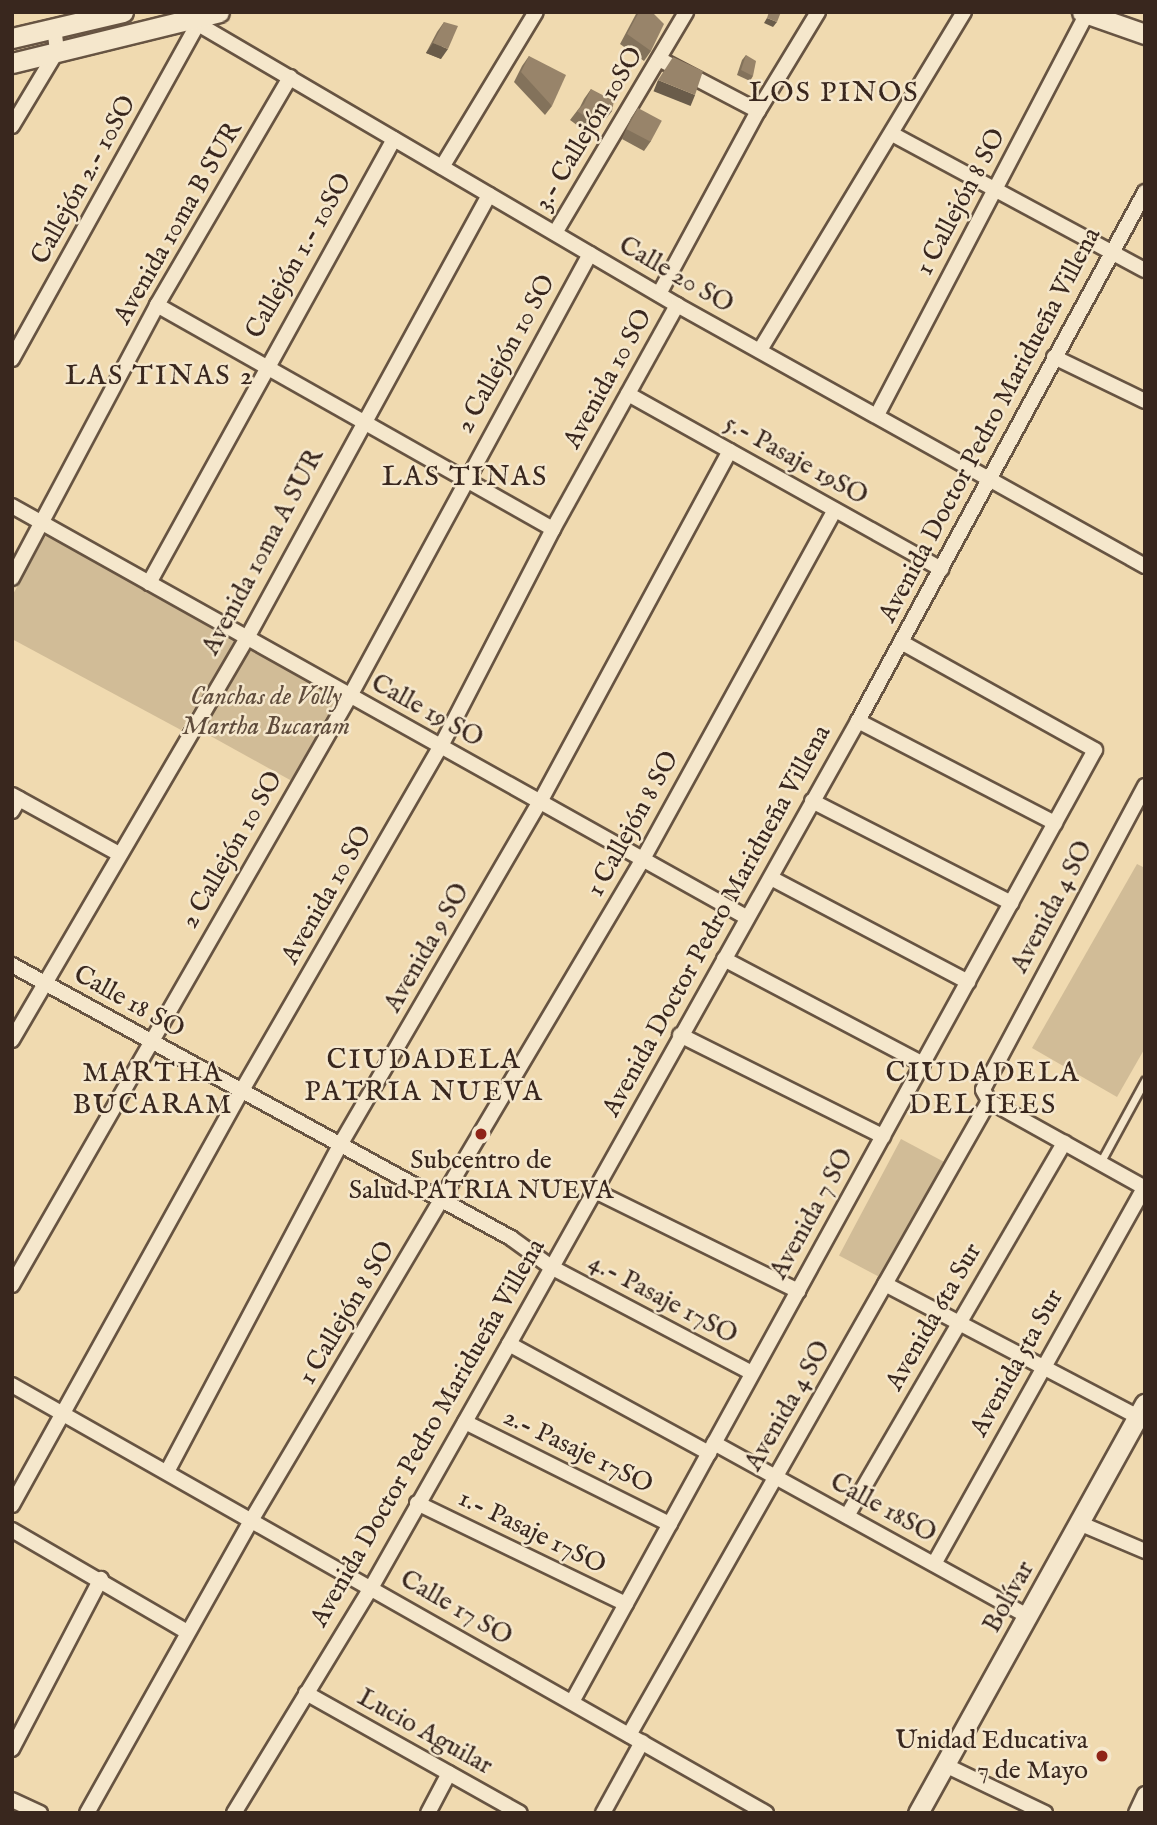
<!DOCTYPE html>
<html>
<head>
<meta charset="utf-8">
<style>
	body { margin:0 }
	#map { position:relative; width:1157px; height:1825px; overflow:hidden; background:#f0dab0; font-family:"IM FELL English",serif }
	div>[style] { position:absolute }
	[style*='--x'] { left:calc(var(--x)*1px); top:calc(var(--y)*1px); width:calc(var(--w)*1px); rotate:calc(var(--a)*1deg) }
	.green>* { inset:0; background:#d1bc97; transform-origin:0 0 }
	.roads { filter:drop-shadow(2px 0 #675442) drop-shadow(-2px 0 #675442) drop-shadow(0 2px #675442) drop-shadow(0 -2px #675442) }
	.lane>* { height:7px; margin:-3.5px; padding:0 3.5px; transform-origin:3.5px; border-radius:3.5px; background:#f5e7cc }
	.street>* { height:14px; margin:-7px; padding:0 7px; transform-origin:7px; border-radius:7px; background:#f5e7cc }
	.secondary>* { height:19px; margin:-9.5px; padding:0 9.5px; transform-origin:9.5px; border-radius:9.5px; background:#f5e7cc }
	.wall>* { inset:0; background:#83725b }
	.shaded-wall>* { inset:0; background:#6a5c4a; transform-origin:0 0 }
	.building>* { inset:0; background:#98846a; transform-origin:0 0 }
	.dots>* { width:19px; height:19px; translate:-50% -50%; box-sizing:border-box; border:4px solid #f5e7cc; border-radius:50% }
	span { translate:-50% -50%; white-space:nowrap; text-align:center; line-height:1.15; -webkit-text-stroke:5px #f5e7cc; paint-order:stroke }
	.street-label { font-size:26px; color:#39271e }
	.park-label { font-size:26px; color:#5f4c3c; font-style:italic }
	.poi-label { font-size:26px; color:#39271e }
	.right { translate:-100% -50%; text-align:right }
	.neighbourhood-label { font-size:28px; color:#39271e; letter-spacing:2px }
	.frame { position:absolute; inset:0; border:14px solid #39271e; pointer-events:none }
</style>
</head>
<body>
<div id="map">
	<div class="green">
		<div style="clip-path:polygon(46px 535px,237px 640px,181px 730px,12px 639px,12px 596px)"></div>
		<div style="left:248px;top:647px;width:105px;height:96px;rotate:29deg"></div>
		<div style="clip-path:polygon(1137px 864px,1145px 868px,1145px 1048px,1117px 1097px,1032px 1048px)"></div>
		<div style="left:901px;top:1139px;width:49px;height:132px;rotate:28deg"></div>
	</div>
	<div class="roads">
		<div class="lane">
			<div style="--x:1100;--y:1163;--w:94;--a:-61.5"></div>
		</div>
		<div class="street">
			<div style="--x:193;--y:12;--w:13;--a:67"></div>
			<div style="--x:198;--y:24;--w:555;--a:30.4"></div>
			<div style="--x:677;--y:305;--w:536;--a:29.15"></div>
			<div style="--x:659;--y:59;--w:112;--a:27.7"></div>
			<div style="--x:12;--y:126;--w:87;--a:-59"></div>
			<div style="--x:57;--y:51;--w:23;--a:-97"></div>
			<div style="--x:892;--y:134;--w:287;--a:28.3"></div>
			<div style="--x:442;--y:167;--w:181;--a:-58.8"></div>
			<div style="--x:555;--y:233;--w:257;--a:-59.3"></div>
			<div style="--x:659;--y:294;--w:208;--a:-61.6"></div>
			<div style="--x:758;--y:111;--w:116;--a:-58.8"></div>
			<div style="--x:157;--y:305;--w:455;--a:29.5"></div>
			<div style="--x:760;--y:350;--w:395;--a:-58.9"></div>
			<div style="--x:1054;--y:357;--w:101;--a:25.8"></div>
			<div style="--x:12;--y:359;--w:383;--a:-61"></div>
			<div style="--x:628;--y:394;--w:359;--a:29.2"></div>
			<div style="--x:877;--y:415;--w:455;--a:-62.4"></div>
			<div style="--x:12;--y:506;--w:841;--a:29.25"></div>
			<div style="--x:12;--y:578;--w:309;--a:-62"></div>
			<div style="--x:157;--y:305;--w:264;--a:-59.7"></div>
			<div style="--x:149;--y:583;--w:507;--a:-61.11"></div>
			<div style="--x:858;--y:721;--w:222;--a:27.4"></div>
			<div style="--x:1145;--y:786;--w:344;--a:118.1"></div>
			<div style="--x:983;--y:1090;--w:13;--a:61"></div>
			<div style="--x:989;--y:1101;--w:179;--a:29.1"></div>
			<div style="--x:12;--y:795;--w:120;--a:28.9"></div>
			<div style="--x:812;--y:801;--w:224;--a:27.1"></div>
			<div style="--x:12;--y:811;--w:14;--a:-60"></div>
			<div style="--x:771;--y:878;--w:223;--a:27.8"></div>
			<div style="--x:724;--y:959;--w:225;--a:27.8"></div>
			<div style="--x:12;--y:965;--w:569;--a:28.68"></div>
			<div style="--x:511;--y:1238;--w:49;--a:35.9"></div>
			<div style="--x:551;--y:1267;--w:227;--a:27.8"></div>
			<div style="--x:680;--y:1035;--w:227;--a:26.5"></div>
			<div style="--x:12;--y:1040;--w:466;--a:-59.7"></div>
			<div style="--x:247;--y:638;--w:505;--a:-61.35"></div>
			<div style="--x:593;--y:1190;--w:229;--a:26.2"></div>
			<div style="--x:885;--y:1284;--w:286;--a:27.7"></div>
			<div style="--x:12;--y:1285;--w:679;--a:-60.15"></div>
			<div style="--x:350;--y:696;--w:503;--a:-61.5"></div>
			<div style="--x:509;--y:1344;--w:228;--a:28.6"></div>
			<div style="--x:12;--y:1385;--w:867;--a:29.58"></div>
			<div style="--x:465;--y:1422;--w:229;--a:26.5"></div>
			<div style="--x:714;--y:1443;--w:360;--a:28.9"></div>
			<div style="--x:168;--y:1470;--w:368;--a:-62.1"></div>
			<div style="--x:340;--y:1145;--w:397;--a:-59.8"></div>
			<div style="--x:540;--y:802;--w:399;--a:-61.6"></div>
			<div style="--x:417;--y:1503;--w:232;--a:25.8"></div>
			<div style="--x:12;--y:1505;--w:472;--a:-61"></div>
			<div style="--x:241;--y:1092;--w:400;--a:-60"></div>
			<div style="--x:441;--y:746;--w:244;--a:-62.7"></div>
			<div style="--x:553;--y:529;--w:256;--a:-61"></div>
			<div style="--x:847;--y:1516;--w:432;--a:-59.8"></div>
			<div style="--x:1079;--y:1523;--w:72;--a:23"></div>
			<div style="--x:12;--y:1530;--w:203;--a:30.2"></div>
			<div style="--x:934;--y:1564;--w:431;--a:-60.8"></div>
			<div style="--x:306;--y:1693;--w:245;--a:29.3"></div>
			<div style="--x:572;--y:1702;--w:1086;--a:-61.22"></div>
			<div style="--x:1095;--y:750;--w:222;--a:-150.9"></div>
			<div style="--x:629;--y:1735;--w:729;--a:-60.41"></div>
			<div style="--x:12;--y:1749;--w:192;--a:-62.4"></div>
			<div style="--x:945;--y:1765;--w:111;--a:25.6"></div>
			<div style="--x:12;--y:1800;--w:31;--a:25"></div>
			<div style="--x:87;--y:1813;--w:337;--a:-60.7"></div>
			<div style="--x:252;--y:1519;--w:767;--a:-59.36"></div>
			<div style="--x:643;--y:859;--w:398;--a:-61.2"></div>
			<div style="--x:234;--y:1813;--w:263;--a:-58.7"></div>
			<div style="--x:371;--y:1588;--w:280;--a:-60.5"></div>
			<div style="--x:509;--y:1344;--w:714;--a:-60.74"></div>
			<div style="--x:858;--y:721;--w:602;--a:-61.52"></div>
			<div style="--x:428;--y:1813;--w:45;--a:-62.3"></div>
			<div style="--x:603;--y:1813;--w:81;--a:-61.2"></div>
			<div style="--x:1136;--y:1813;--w:21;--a:-65"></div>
		</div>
		<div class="secondary">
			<div style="--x:1082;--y:12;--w:67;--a:19.2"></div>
			<div style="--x:12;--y:38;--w:114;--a:-13.2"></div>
			<div style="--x:12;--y:63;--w:213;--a:-13.8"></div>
			<div style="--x:918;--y:1813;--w:468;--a:-61"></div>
		</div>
	</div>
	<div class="wall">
		<div style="clip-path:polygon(637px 12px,652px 12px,651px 51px,644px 61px,620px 44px)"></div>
		<div style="clip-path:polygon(444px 22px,441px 59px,426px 53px,437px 32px)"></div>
		<div style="clip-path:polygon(746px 55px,753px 76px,750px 81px,737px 75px,742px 60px)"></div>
		<div style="clip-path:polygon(529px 56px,552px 106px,545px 115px,514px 82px,522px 66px)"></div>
		<div style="clip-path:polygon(591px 89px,605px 120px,594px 118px,585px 131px,570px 120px,580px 107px,584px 99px)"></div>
		<div style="clip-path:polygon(638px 108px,651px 141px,644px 151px,622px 139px,631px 118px)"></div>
	</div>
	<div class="shaded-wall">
		<div style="clip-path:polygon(767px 18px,777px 22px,773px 27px,764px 23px)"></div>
		<div style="clip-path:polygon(433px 43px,448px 49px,441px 59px,426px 53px)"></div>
		<div style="left:658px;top:80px;width:40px;height:12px;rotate:22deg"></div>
		<div style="clip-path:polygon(599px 107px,612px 111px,605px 120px,592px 117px)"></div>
	</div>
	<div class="building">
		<div style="clip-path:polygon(639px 12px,652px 12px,664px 24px,651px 51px,627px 34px)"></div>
		<div style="clip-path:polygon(769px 12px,781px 12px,777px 22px,767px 18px)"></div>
		<div style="clip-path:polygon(444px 22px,458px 26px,448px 49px,433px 43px)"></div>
		<div style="clip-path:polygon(746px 55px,756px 61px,753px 76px,741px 70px)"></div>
		<div style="clip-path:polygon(529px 56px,566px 75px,552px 106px,521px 72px)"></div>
		<div style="clip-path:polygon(673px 57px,703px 71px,695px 95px,658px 80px)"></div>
		<div style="clip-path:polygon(591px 89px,614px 101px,612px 111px,599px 107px,592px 121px,577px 111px,584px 104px)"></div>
		<div style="left:638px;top:108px;width:27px;height:24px;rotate:28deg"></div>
	</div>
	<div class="dots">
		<div style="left:481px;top:1134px;background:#8f2418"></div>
		<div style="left:1102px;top:1756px;background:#8f2418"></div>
	</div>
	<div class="street-label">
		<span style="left:589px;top:129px;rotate:-59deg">3.- Callejón 10SO</span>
		<span style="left:84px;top:180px;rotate:-61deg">Callejón 2.- 10SO</span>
		<span style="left:961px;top:202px;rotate:-62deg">1 Callejón 8 SO</span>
		<span style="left:178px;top:223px;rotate:-60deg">Avenida 10ma B SUR</span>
		<span style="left:299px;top:256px;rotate:-60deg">Callejón 1.- 10SO</span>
		<span style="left:676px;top:275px;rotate:30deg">Calle 20 SO</span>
		<span style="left:506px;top:354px;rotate:-61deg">2 Callejón 10 SO</span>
		<span style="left:608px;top:379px;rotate:-61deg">Avenida 10 SO</span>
		<span style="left:990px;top:425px;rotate:-62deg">Avenida Doctor Pedro Maridueña Villena</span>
		<span style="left:796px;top:460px;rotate:29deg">5.- Pasaje 19SO</span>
		<span style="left:263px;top:552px;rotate:-62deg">Avenida 10ma A SUR</span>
		<span style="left:427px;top:711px;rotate:29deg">Calle 19 SO</span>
		<span style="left:633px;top:824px;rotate:-61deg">1 Callejón 8 SO</span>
		<span style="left:232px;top:850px;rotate:-60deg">2 Callejón 10 SO</span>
		<span style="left:327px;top:895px;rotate:-60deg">Avenida 10 SO</span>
		<span style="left:1052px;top:907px;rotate:-62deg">Avenida 4 SO</span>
		<span style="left:717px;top:921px;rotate:-61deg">Avenida Doctor Pedro Maridueña Villena</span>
		<span style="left:427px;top:948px;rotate:-60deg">Avenida 9 SO</span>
		<span style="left:129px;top:1002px;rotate:29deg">Calle 18 SO</span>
		<span style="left:812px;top:1214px;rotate:-61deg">Avenida 7 SO</span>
		<span style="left:663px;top:1299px;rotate:28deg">4.- Pasaje 17SO</span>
		<span style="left:347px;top:1313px;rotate:-59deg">1 Callejón 8 SO</span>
		<span style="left:934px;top:1317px;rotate:-60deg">Avenida 6ta Sur</span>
		<span style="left:1017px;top:1363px;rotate:-61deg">Avenida 5ta Sur</span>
		<span style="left:788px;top:1406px;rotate:-60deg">Avenida 4 SO</span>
		<span style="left:428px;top:1433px;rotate:-60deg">Avenida Doctor Pedro Maridueña Villena</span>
		<span style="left:578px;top:1451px;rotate:26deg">2.- Pasaje 17SO</span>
		<span style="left:883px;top:1508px;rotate:29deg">Calle 18SO</span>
		<span style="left:532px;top:1532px;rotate:26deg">1.- Pasaje 17SO</span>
		<span style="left:1009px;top:1597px;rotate:-61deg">Bolívar</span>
		<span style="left:456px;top:1608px;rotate:30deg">Calle 17 SO</span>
		<span style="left:425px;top:1732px;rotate:29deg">Lucio Aguilar</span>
	</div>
	<div class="park-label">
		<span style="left:266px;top:712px">Canchas de Volly<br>Martha Bucaram</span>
	</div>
	<div class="poi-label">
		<span style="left:481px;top:1176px">Subcentro de<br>Salud PATRIA NUEVA</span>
		<span class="right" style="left:1088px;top:1756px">Unidad Educativa<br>7 de Mayo</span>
	</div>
	<div class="neighbourhood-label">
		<span style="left:834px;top:94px">LOS PINOS</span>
		<span style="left:160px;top:377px">LAS TINAS 2</span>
		<span style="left:465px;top:478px">LAS TINAS</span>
		<span style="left:424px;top:1077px">CIUDADELA<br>PATRIA NUEVA</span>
		<span style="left:153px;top:1090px">MARTHA<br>BUCARAM</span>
		<span style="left:983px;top:1090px">CIUDADELA<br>DEL IEES</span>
	</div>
	<div class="frame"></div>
</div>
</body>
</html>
